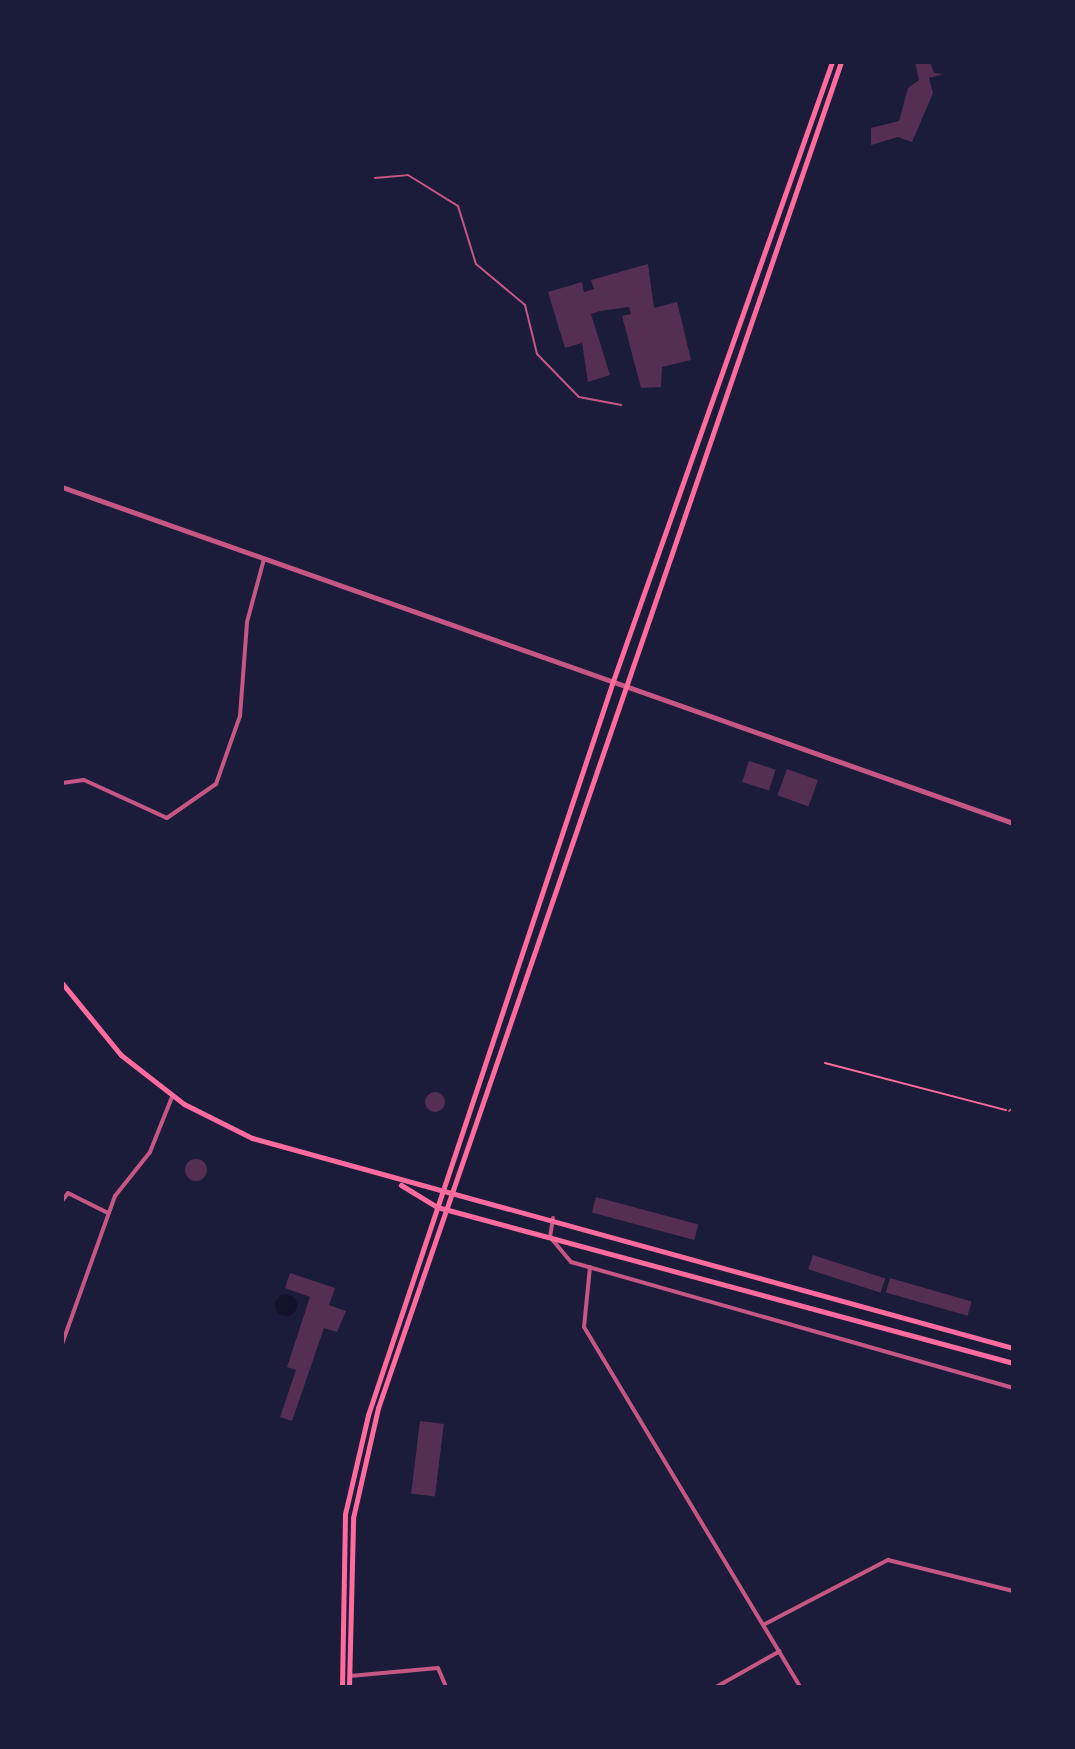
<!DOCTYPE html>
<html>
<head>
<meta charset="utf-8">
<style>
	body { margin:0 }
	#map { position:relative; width:1075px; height:1749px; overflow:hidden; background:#1b1b3a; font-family:Lato,sans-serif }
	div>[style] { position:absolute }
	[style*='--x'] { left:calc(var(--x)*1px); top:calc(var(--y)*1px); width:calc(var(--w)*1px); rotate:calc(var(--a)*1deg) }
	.water>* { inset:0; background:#12122b }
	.round { border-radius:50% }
	.building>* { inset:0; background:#542f53; transform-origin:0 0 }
	.path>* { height:2px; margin:-1px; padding:0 1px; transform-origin:1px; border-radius:1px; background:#ff6b9d }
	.service>* { height:2px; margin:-1px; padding:0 1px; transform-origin:1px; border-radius:1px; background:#c65784 }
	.minor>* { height:4px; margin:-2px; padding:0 2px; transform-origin:2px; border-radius:2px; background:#c65784 }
	.tertiary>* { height:5px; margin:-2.5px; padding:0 2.5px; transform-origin:2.5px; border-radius:2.5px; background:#c65784 }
	.secondary>* { height:5px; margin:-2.5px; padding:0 2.5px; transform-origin:2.5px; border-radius:2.5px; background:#ff6b9d }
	span { translate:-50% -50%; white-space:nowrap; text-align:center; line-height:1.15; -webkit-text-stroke:6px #1b1b3a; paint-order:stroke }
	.frame { position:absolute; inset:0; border:64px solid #1b1b3a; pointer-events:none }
</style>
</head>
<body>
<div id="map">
	<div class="water">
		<div class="round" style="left:275px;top:1294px;width:22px;height:22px"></div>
	</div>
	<div class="building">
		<div style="clip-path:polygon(915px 62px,930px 62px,934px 73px,944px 74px,929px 78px,933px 93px,912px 142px,898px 137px,871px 145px,871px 128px,899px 121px,908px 88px,919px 80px)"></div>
		<div style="clip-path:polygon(648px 264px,654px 308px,677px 302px,691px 360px,662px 367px,661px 387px,641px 388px,622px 316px,631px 314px,629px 307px,600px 311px,591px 314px,610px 375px,588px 382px,582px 343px,565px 348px,548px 292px,582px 282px,584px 292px,594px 289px,591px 280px)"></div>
		<div style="left:749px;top:761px;width:28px;height:22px;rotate:18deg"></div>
		<div style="left:787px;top:769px;width:33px;height:28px;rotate:20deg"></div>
		<div class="round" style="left:425px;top:1092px;width:20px;height:20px"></div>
		<div class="round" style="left:185px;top:1159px;width:22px;height:22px"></div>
		<div style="left:596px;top:1197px;width:106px;height:16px;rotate:15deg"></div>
		<div style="left:813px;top:1255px;width:76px;height:15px;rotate:18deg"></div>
		<div style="clip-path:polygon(290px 1273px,335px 1288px,329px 1305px,346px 1311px,337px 1332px,324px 1328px,292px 1421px,280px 1417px,296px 1370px,287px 1367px,310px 1297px,285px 1288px)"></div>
		<div style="left:890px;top:1278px;width:85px;height:15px;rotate:16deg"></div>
		<div style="left:420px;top:1421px;width:24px;height:73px;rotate:7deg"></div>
	</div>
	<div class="path">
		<div style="--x:825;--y:1063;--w:187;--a:14.6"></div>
	</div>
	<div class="service">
		<div style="--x:375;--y:178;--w:33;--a:-5"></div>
		<div style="--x:408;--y:175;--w:59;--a:31.8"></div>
		<div style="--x:458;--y:206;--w:61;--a:72.8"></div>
		<div style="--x:476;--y:264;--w:64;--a:39.9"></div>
		<div style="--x:525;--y:305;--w:50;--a:76.2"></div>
		<div style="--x:537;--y:354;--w:60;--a:45.7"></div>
		<div style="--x:579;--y:397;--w:43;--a:10.8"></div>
		<div style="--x:1009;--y:1111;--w:5;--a:-37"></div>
	</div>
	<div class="minor">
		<div style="--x:62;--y:783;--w:22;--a:-8"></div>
		<div style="--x:84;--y:780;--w:91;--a:24.6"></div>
		<div style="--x:167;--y:818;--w:60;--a:-34.8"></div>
		<div style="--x:216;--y:784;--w:72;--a:-70.6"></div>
		<div style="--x:240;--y:716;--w:94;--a:-85.7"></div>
		<div style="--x:247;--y:622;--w:65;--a:-74.9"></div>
		<div style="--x:62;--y:1201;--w:10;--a:-53"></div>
		<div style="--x:68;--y:1193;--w:45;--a:26.6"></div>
		<div style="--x:553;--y:1218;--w:19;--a:99"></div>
		<div style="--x:550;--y:1237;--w:33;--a:50"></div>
		<div style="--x:571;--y:1262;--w:460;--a:15.9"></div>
		<div style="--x:590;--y:1267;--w:60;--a:95.7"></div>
		<div style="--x:584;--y:1327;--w:420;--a:59"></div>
		<div style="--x:62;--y:1344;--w:157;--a:-70.3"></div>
		<div style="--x:115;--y:1196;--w:56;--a:-51.5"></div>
		<div style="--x:150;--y:1152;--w:59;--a:-68.2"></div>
		<div style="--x:765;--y:1624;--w:139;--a:-27.5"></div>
		<div style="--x:888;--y:1560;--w:129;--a:13.9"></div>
		<div style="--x:350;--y:1676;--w:88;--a:-5.2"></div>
		<div style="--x:438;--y:1668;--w:21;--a:67"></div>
		<div style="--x:716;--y:1687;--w:73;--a:-29.4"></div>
	</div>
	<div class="tertiary">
		<div style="--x:62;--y:487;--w:1009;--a:19.46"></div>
	</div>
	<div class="secondary">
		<div style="--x:62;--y:983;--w:93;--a:50.7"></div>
		<div style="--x:121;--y:1055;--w:80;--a:37.9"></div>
		<div style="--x:184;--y:1104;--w:76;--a:26.6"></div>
		<div style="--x:252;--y:1138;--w:789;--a:15.43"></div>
		<div style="--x:401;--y:1185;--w:42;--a:31.4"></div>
		<div style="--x:437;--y:1207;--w:597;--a:15.15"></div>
		<div style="--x:342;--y:1687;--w:173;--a:-89"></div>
		<div style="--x:345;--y:1514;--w:102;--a:-76.9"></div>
		<div style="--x:368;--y:1415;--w:774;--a:-71.54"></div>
		<div style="--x:613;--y:681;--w:657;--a:-70.52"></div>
		<div style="--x:349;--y:1687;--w:169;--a:-88.6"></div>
		<div style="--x:353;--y:1518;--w:113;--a:-77.2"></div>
		<div style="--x:378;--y:1408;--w:1423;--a:-71.02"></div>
	</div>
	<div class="frame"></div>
</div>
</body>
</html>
